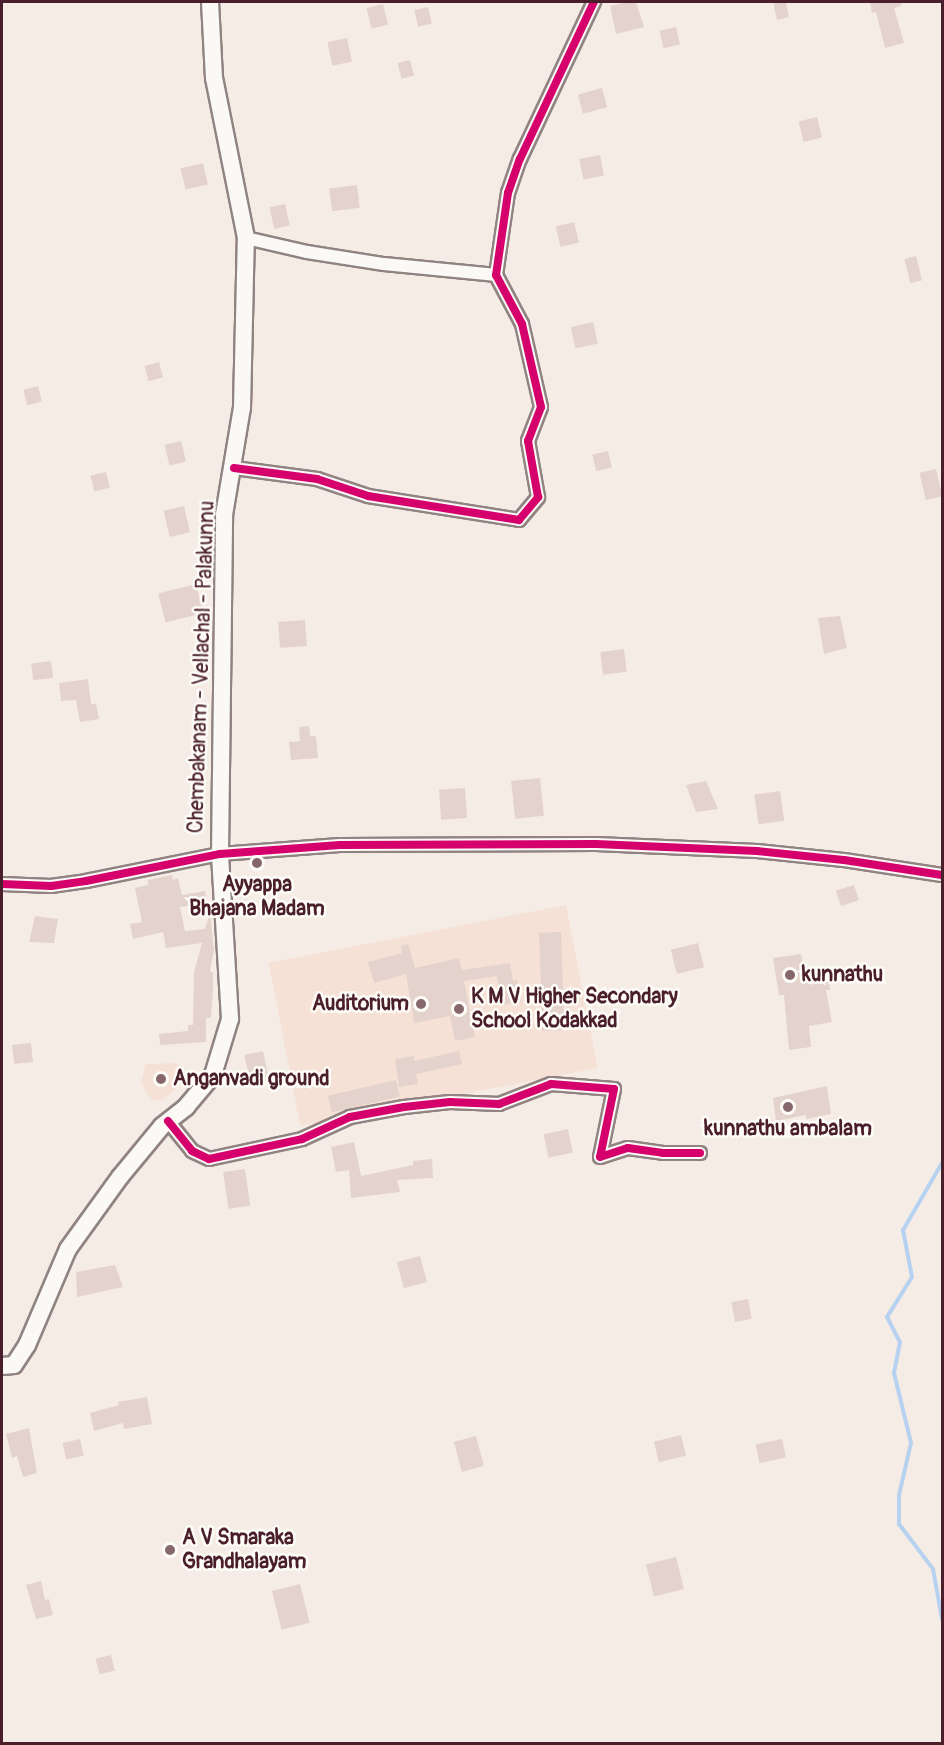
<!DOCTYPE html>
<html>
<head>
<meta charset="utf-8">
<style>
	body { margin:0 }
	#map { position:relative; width:944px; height:1745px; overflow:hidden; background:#f6ece6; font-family:Pangolin,sans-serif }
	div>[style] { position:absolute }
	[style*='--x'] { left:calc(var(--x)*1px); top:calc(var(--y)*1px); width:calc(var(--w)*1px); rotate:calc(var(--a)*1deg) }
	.built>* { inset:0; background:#f6e1d6; transform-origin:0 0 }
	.stream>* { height:4px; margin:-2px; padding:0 2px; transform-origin:2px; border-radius:2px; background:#b6d2f0 }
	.building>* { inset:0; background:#e3d3cc; transform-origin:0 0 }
	.roads { filter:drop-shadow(2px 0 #908382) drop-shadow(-2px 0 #908382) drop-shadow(0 2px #908382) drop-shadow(0 -2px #908382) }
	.minor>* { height:12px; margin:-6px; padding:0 6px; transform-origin:6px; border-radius:6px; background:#faf9f6 }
	.secondary>* { height:16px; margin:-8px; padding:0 8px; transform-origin:8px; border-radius:8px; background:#faf9f6 }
	.cycleway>* { height:8px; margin:-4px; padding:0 4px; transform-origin:4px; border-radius:4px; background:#d6006c }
	.dots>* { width:16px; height:16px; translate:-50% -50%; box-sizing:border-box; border:3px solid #fdfcf7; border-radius:50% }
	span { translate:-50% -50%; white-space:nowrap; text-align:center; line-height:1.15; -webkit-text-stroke:5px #fdfcf7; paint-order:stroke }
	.street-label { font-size:21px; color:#4a1f2b }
	.poi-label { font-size:21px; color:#4a1f2b; font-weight:700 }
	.left { translate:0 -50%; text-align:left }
	.right { translate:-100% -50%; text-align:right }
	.frame { position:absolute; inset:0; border:3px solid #4a1f2b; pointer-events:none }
</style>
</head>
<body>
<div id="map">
	<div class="built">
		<div style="left:566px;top:905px;width:166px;height:303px;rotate:79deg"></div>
		<div style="clip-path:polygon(177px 1063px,181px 1068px,179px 1086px,162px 1100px,152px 1100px,145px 1091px,141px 1082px,146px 1064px)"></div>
	</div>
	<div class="stream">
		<div style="--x:942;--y:1163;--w:78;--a:120.2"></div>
		<div style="--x:903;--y:1230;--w:48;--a:79.2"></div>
		<div style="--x:912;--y:1277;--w:47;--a:122"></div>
		<div style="--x:887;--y:1317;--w:28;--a:63"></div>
		<div style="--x:900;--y:1342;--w:32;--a:101"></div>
		<div style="--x:894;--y:1373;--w:72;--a:76.3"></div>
		<div style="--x:911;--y:1443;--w:53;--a:103"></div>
		<div style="--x:899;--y:1495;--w:29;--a:90"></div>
		<div style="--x:899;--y:1524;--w:56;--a:52.9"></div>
		<div style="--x:933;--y:1569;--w:51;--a:79.8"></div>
	</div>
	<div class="building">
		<div style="clip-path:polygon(627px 2px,636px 2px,644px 27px,616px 34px,610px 6px)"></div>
		<div style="clip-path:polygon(773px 2px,786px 2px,789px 17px,777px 20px)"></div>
		<div style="clip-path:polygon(870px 2px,901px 2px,901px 6px,894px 8px,904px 43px,885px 48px,876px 12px,872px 13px)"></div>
		<div style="left:383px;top:4px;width:21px;height:17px;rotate:76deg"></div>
		<div style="left:428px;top:7px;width:17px;height:14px;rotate:77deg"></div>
		<div style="left:676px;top:27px;width:18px;height:17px;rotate:77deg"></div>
		<div style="left:347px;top:38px;width:24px;height:20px;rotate:78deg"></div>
		<div style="left:410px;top:60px;width:16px;height:13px;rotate:75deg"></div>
		<div style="left:602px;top:88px;width:20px;height:25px;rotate:75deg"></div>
		<div style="left:817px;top:117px;width:21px;height:19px;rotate:76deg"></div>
		<div style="left:600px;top:155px;width:21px;height:21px;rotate:79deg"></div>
		<div style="left:203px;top:163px;width:22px;height:23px;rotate:77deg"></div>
		<div style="left:357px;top:185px;width:23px;height:28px;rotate:83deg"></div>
		<div style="left:285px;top:204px;width:22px;height:16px;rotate:77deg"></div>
		<div style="left:574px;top:222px;width:21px;height:19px;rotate:76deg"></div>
		<div style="left:916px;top:256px;width:25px;height:12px;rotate:76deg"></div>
		<div style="left:593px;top:322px;width:22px;height:23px;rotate:77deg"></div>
		<div style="left:159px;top:362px;width:16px;height:15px;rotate:75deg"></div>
		<div style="left:38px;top:386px;width:16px;height:15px;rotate:76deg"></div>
		<div style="left:181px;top:441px;width:21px;height:17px;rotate:76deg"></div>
		<div style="left:608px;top:451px;width:17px;height:16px;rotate:77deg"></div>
		<div style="left:936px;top:469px;width:28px;height:17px;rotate:77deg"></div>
		<div style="left:106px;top:472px;width:16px;height:16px;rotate:76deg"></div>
		<div style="left:184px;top:506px;width:27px;height:21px;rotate:77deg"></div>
		<div style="left:196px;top:584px;width:30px;height:39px;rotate:76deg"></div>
		<div style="clip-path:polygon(840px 616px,847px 648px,824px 654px,818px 618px)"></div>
		<div style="left:305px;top:620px;width:26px;height:27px;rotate:86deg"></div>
		<div style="left:624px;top:649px;width:23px;height:24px;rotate:83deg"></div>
		<div style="left:51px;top:661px;width:17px;height:20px;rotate:83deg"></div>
		<div style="clip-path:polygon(88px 679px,91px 704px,96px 704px,99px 719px,80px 722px,76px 700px,61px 701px,59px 683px)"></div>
		<div style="clip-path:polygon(309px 726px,310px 736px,316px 736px,318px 758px,291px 760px,289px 742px,300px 741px,299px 727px)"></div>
		<div style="left:540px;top:778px;width:38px;height:29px;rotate:84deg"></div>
		<div style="clip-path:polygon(706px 781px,718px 809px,696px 812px,686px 785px)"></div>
		<div style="left:465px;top:788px;width:30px;height:26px;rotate:86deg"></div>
		<div style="left:780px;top:791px;width:30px;height:26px;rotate:82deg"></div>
		<div style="clip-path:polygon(172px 875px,173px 880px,178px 878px,182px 895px,205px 891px,207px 903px,180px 907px,185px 931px,205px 929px,210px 913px,214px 950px,210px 972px,213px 972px,213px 991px,211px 1018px,206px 1018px,206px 1042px,160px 1045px,159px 1034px,188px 1031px,188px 1025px,193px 1025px,194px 972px,202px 943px,166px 948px,163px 932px,133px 939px,130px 924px,142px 922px,135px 888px,148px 885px,148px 880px)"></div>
		<div style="left:854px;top:885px;width:16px;height:19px;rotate:72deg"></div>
		<div style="clip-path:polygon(35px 916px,58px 919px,54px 943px,29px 942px)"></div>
		<div style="left:561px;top:932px;width:98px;height:22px;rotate:88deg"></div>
		<div style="left:698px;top:943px;width:25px;height:28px;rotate:76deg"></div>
		<div style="clip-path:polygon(408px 944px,415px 968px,459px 958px,462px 970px,510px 963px,513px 981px,517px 980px,521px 1002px,501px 1005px,497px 976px,464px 981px,475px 1037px,455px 1041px,450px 1016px,414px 1023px,406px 974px,374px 983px,368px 962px,402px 953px,401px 945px)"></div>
		<div style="clip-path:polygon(801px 954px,804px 970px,827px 967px,830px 990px,826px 990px,832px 1022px,809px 1026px,811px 1047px,789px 1050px,784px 995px,779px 995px,773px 958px)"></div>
		<div style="left:31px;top:1043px;width:19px;height:19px;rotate:84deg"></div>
		<div style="left:263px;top:1051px;width:29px;height:19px;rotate:78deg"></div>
		<div style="clip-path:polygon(459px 1051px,462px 1064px,416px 1074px,418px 1084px,399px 1087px,395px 1059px,414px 1056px,414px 1061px)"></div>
		<div style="left:396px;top:1080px;width:17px;height:70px;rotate:77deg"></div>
		<div style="clip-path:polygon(827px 1086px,831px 1114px,806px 1119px,806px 1115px,776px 1121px,773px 1098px)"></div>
		<div style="left:568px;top:1129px;width:24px;height:25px;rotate:78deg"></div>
		<div style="clip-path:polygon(354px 1142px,361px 1176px,413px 1165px,413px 1161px,432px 1159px,433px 1178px,397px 1180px,400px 1192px,351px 1198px,349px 1170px,336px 1172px,331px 1147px)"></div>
		<div style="left:245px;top:1169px;width:37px;height:22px;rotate:82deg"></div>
		<div style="left:420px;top:1256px;width:27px;height:24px;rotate:75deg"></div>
		<div style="clip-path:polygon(115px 1265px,123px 1287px,77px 1297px,76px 1272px)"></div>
		<div style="left:748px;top:1299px;width:20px;height:17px;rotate:79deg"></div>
		<div style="clip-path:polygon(147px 1397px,152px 1424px,124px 1429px,123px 1423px,94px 1431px,90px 1413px,119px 1405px,118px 1402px)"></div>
		<div style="clip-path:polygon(29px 1428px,37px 1473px,23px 1477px,17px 1456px,12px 1458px,6px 1434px)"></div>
		<div style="left:681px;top:1435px;width:21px;height:28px;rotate:76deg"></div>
		<div style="left:476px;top:1436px;width:31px;height:23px;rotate:75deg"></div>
		<div style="left:80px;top:1439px;width:17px;height:18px;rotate:77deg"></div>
		<div style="left:782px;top:1439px;width:19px;height:27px;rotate:78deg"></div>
		<div style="left:676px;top:1557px;width:33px;height:31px;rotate:76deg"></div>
		<div style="clip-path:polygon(41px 1581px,45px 1600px,49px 1599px,53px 1615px,36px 1619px,26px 1585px)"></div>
		<div style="left:300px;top:1584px;width:40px;height:29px;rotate:76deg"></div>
		<div style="left:111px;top:1655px;width:16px;height:16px;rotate:76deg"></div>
	</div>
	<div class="roads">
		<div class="minor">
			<div style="--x:246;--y:238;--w:63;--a:12.9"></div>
			<div style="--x:307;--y:252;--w:78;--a:8.9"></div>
			<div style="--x:384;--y:264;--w:113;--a:5.6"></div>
			<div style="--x:234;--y:468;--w:84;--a:7.5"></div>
			<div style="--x:317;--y:479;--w:54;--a:18.4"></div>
			<div style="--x:368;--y:496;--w:153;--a:9"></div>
			<div style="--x:519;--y:520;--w:30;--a:-50"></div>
			<div style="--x:538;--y:497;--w:57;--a:-100.1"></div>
			<div style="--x:528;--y:441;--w:36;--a:-69"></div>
			<div style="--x:541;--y:407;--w:85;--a:-102.9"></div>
			<div style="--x:522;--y:324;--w:55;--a:-118"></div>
			<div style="--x:496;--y:275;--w:83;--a:-81.7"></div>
			<div style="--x:508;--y:193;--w:36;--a:-71"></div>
			<div style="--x:520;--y:159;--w:174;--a:-64.8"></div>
			<div style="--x:2;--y:884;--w:49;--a:2.3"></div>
			<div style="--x:51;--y:886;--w:35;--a:-8"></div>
			<div style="--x:86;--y:881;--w:137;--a:-11.4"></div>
			<div style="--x:220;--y:854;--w:120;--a:-4.3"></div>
			<div style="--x:340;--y:845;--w:256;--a:-0.2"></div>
			<div style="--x:596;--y:844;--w:161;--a:2.5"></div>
			<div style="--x:757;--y:851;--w:87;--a:5.9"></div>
			<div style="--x:844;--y:860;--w:99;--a:8.7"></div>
			<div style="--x:168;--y:1121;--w:38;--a:51"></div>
			<div style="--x:192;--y:1151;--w:19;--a:25"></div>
			<div style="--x:209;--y:1159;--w:95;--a:-12.1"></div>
			<div style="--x:302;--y:1139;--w:53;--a:-24.6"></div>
			<div style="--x:350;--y:1117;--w:55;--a:-10.5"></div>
			<div style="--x:404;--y:1107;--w:46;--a:-6.2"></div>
			<div style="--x:450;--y:1102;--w:49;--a:2.3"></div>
			<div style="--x:499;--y:1104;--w:56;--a:-21"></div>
			<div style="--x:551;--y:1084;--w:63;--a:4.5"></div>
			<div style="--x:614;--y:1089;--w:69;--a:101.6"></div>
			<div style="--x:600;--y:1157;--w:29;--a:-18"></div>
			<div style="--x:628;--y:1148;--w:35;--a:8"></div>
			<div style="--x:663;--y:1153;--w:37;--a:0"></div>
		</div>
		<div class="secondary">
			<div style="--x:2;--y:1366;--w:12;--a:-5"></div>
			<div style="--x:14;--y:1365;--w:24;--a:-57"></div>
			<div style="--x:27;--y:1345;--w:104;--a:-66.9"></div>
			<div style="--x:68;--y:1249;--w:89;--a:-54.2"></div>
			<div style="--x:120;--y:1177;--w:66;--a:-50.5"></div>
			<div style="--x:162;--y:1126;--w:31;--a:-38"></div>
			<div style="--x:186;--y:1107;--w:42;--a:-49.8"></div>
			<div style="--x:213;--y:1075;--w:59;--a:-73.1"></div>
			<div style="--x:230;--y:1019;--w:165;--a:-93.5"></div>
			<div style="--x:220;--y:854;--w:339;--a:-89.3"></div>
			<div style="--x:224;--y:515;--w:109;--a:-80.5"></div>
			<div style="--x:242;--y:408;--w:170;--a:-88.7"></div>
			<div style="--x:246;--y:238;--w:163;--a:-101.3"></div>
			<div style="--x:214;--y:78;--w:76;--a:-93"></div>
		</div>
	</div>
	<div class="cycleway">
		<div style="--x:234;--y:468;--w:84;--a:7.5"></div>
		<div style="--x:317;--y:479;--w:54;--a:18.4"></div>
		<div style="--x:368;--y:496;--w:153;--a:9"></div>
		<div style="--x:519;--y:520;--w:30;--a:-50"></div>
		<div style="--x:538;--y:497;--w:57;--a:-100.1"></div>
		<div style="--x:528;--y:441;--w:36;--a:-69"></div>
		<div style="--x:541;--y:407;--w:85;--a:-102.9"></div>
		<div style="--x:522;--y:324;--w:55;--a:-118"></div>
		<div style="--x:496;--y:275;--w:83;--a:-81.7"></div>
		<div style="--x:508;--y:193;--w:36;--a:-71"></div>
		<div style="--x:520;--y:159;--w:174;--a:-64.8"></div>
		<div style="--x:2;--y:884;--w:49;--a:2.3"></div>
		<div style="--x:51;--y:886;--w:35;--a:-8"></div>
		<div style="--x:86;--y:881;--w:137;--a:-11.4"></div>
		<div style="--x:220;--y:854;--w:120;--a:-4.3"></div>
		<div style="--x:340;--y:845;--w:256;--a:-0.2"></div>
		<div style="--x:596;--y:844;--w:161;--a:2.5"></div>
		<div style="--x:757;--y:851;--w:87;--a:5.9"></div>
		<div style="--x:844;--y:860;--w:99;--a:8.7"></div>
		<div style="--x:168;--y:1121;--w:38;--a:51"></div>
		<div style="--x:192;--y:1151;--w:19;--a:25"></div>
		<div style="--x:209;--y:1159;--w:95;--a:-12.1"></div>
		<div style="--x:302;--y:1139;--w:53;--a:-24.6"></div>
		<div style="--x:350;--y:1117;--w:55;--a:-10.5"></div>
		<div style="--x:404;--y:1107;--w:46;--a:-6.2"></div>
		<div style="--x:450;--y:1102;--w:49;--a:2.3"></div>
		<div style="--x:499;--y:1104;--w:56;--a:-21"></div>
		<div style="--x:551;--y:1084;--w:63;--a:4.5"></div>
		<div style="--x:614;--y:1089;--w:69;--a:101.6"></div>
		<div style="--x:600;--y:1157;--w:29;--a:-18"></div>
		<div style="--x:628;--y:1148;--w:35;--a:8"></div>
		<div style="--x:663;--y:1153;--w:37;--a:0"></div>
	</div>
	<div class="dots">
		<div style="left:257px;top:863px;background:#86676c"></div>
		<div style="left:790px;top:975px;background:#86676c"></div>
		<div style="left:421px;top:1004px;background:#86676c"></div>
		<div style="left:459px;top:1009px;background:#86676c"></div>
		<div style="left:161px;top:1079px;background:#86676c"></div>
		<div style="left:788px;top:1107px;background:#86676c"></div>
		<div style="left:170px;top:1550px;background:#86676c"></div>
	</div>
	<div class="street-label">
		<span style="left:202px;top:667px;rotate:-88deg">Chembakanam - Vellachal - Palakunnu</span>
	</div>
	<div class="poi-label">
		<span style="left:257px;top:897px">Ayyappa<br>Bhajana Madam</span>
		<span class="left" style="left:802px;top:975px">kunnathu</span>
		<span class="left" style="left:471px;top:1009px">K M V Higher Secondary<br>School Kodakkad</span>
		<span class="right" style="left:409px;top:1004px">Auditorium</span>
		<span class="left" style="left:173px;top:1079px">Anganvadi ground</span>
		<span style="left:788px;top:1129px">kunnathu ambalam</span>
		<span class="left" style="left:182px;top:1550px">A V Smaraka<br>Grandhalayam</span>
	</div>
	<div class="frame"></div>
</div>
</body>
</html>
